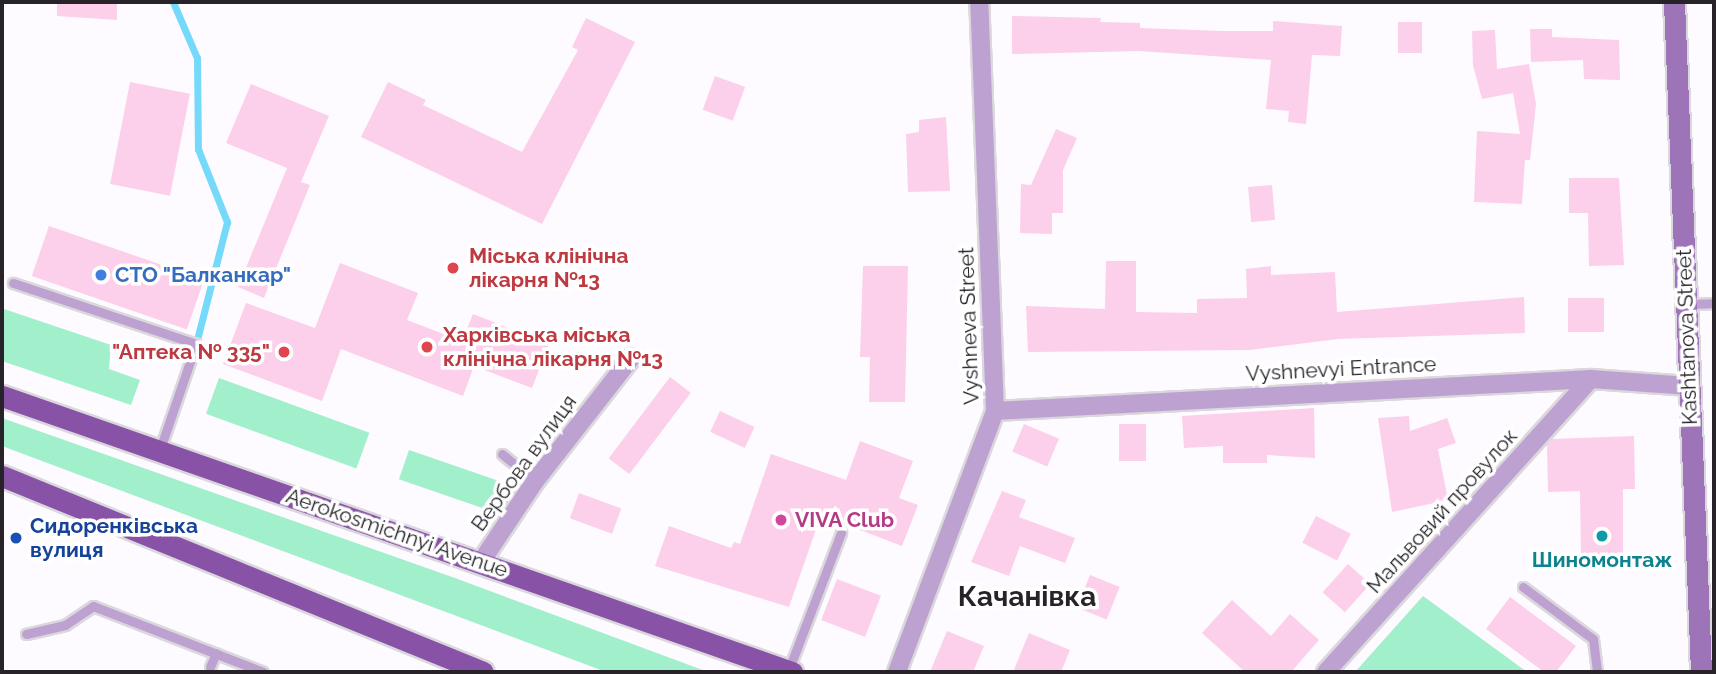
<!DOCTYPE html>
<html>
<head>
<meta charset="utf-8">
<style>
	body { margin:0 }
	#map { position:relative; width:1716px; height:674px; overflow:hidden; background:#fdfbff; font-family:Raleway,sans-serif }
	div>[style] { position:absolute }
	[style*='--x'] { left:calc(var(--x)*1px); top:calc(var(--y)*1px); width:calc(var(--w)*1px); rotate:calc(var(--a)*1deg) }
	.green>* { inset:0; background:#a1efcb; transform-origin:0 0 }
	.stream>* { height:7px; margin:-3.5px; padding:0 3.5px; transform-origin:3.5px; border-radius:3.5px; background:#75d9fa }
	.building>* { inset:0; background:#fccfeb; transform-origin:0 0 }
	.roads { filter:drop-shadow(2px 0 #dbd8dd) drop-shadow(-2px 0 #dbd8dd) drop-shadow(0 2px #dbd8dd) drop-shadow(0 -2px #dbd8dd) }
	.lane>* { height:9px; margin:-4.5px; padding:0 4.5px; transform-origin:4.5px; border-radius:4.5px; background:#bda1d0 }
	.street>* { height:18px; margin:-9px; padding:0 9px; transform-origin:9px; border-radius:9px; background:#bda1d0 }
	.secondary>* { height:21px; margin:-10.5px; padding:0 10.5px; transform-origin:10.5px; border-radius:10.5px; background:#9e74b9 }
	.primary>* { height:21px; margin:-10.5px; padding:0 10.5px; transform-origin:10.5px; border-radius:10.5px; background:#8852a7 }
	.dots>* { width:19px; height:19px; translate:-50% -50%; box-sizing:border-box; border:4px solid #fff; border-radius:50% }
	span { translate:-50% -50%; white-space:nowrap; text-align:center; line-height:1.15; -webkit-text-stroke:7px #fff; paint-order:stroke }
	.health-label { font-size:21px; color:#be3a42; font-weight:700 }
	.left { translate:0 -50%; text-align:left }
	.right { translate:-100% -50%; text-align:right }
	.shop-label { font-size:21px; color:#366cbe; font-weight:700 }
	.street-label { font-size:21px; color:#272329 }
	.hotel-label { font-size:21px; color:#b23c85; font-weight:700 }
	.transit-label { font-size:21px; color:#164399; font-weight:700 }
	.culture-label { font-size:21px; color:#0d838f; font-weight:700 }
	.district-label { font-size:28px; color:#272329; font-weight:700 }
	.frame { position:absolute; inset:0; border:4px solid #272329; pointer-events:none }
</style>
</head>
<body>
<div id="map">
	<div class="green">
		<div style="clip-path:polygon(4px 309px,111px 345px,109px 369px,140px 380px,131px 405px,2px 361px)"></div>
		<div style="left:219px;top:378px;width:160px;height:38px;rotate:20deg"></div>
		<div style="clip-path:polygon(2px 418px,455px 578px,708px 672px,606px 672px,2px 446px)"></div>
		<div style="left:409px;top:450px;width:114px;height:31px;rotate:19deg"></div>
		<div style="clip-path:polygon(1423px 596px,1527px 672px,1355px 672px)"></div>
	</div>
	<div class="stream">
		<div style="--x:173;--y:2;--w:61;--a:66.8"></div>
		<div style="--x:197;--y:58;--w:91;--a:89.4"></div>
		<div style="--x:198;--y:149;--w:79;--a:68.3"></div>
		<div style="--x:227;--y:222;--w:126;--a:104.3"></div>
	</div>
	<div class="building">
		<div style="clip-path:polygon(57px 2px,117px 2px,117px 20px,57px 16px)"></div>
		<div style="clip-path:polygon(1012px 16px,1101px 18px,1100px 22px,1140px 23px,1140px 28px,1222px 31px,1273px 31px,1273px 21px,1342px 26px,1340px 56px,1312px 55px,1306px 124px,1288px 122px,1289px 111px,1266px 109px,1271px 60px,1139px 51px,1012px 54px)"></div>
		<div style="clip-path:polygon(586px 18px,635px 42px,542px 224px,361px 137px,388px 82px,426px 100px,423px 105px,522px 152px,578px 50px,572px 47px)"></div>
		<div style="left:1422px;top:22px;width:31px;height:24px;rotate:90deg"></div>
		<div style="clip-path:polygon(1530px 29px,1552px 29px,1552px 37px,1619px 40px,1620px 80px,1584px 79px,1583px 60px,1531px 62px)"></div>
		<div style="clip-path:polygon(1495px 30px,1497px 69px,1529px 64px,1536px 104px,1530px 160px,1525px 160px,1522px 204px,1474px 202px,1477px 131px,1520px 134px,1513px 93px,1482px 99px,1473px 65px,1472px 31px)"></div>
		<div style="left:715px;top:76px;width:32px;height:36px;rotate:20deg"></div>
		<div style="left:130px;top:82px;width:61px;height:104px;rotate:11deg"></div>
		<div style="clip-path:polygon(251px 84px,329px 116px,301px 182px,310px 185px,264px 298px,238px 287px,287px 168px,226px 143px)"></div>
		<div style="clip-path:polygon(946px 117px,950px 191px,908px 192px,906px 134px,919px 132px,919px 120px)"></div>
		<div style="clip-path:polygon(1056px 129px,1077px 138px,1063px 170px,1063px 213px,1052px 213px,1052px 234px,1020px 233px,1021px 184px,1031px 185px)"></div>
		<div style="clip-path:polygon(1569px 178px,1619px 178px,1624px 265px,1589px 266px,1588px 213px,1569px 213px)"></div>
		<div style="left:1272px;top:185px;width:35px;height:24px;rotate:85deg"></div>
		<div style="left:49px;top:226px;width:164px;height:53px;rotate:19deg"></div>
		<div style="clip-path:polygon(1106px 261px,1136px 261px,1136px 312px,1197px 313px,1197px 299px,1247px 298px,1246px 269px,1271px 266px,1271px 275px,1335px 272px,1337px 312px,1524px 297px,1525px 333px,1338px 339px,1249px 350px,1028px 352px,1026px 306px,1105px 309px)"></div>
		<div style="clip-path:polygon(340px 263px,418px 293px,407px 320px,462px 341px,473px 314px,549px 344px,532px 388px,474px 366px,463px 396px,341px 349px,322px 401px,223px 364px,246px 303px,315px 328px)"></div>
		<div style="clip-path:polygon(863px 266px,908px 266px,905px 402px,869px 402px,870px 357px,860px 357px)"></div>
		<div style="left:1568px;top:298px;width:36px;height:34px"></div>
		<div style="left:670px;top:377px;width:26px;height:102px;rotate:37deg"></div>
		<div style="clip-path:polygon(1314px 408px,1315px 458px,1267px 455px,1267px 463px,1223px 463px,1223px 446px,1184px 448px,1182px 416px)"></div>
		<div style="left:720px;top:411px;width:38px;height:23px;rotate:25deg"></div>
		<div style="clip-path:polygon(1409px 416px,1410px 431px,1447px 418px,1456px 443px,1438px 449px,1448px 500px,1392px 512px,1378px 418px)"></div>
		<div style="left:1024px;top:424px;width:38px;height:30px;rotate:23deg"></div>
		<div style="left:1146px;top:424px;width:37px;height:27px;rotate:90deg"></div>
		<div style="clip-path:polygon(1634px 436px,1635px 489px,1623px 489px,1623px 555px,1581px 556px,1580px 491px,1548px 492px,1547px 445px,1552px 439px)"></div>
		<div style="clip-path:polygon(860px 441px,913px 461px,899px 498px,918px 505px,902px 546px,821px 515px,789px 607px,655px 566px,669px 526px,731px 548px,734px 542px,740px 544px,771px 454px,846px 480px)"></div>
		<div style="clip-path:polygon(1002px 491px,1026px 500px,1019px 517px,1075px 538px,1065px 563px,1020px 546px,1009px 576px,971px 562px)"></div>
		<div style="left:579px;top:493px;width:45px;height:27px;rotate:20deg"></div>
		<div style="left:1316px;top:516px;width:39px;height:30px;rotate:27deg"></div>
		<div style="left:1348px;top:564px;width:30px;height:38px;rotate:42deg"></div>
		<div style="left:1090px;top:575px;width:32px;height:35px;rotate:22deg"></div>
		<div style="left:837px;top:579px;width:47px;height:44px;rotate:21deg"></div>
		<div style="clip-path:polygon(1510px 597px,1576px 646px,1556px 672px,1544px 672px,1486px 629px)"></div>
		<div style="clip-path:polygon(1232px 600px,1271px 636px,1290px 614px,1319px 640px,1291px 672px,1245px 672px,1202px 633px)"></div>
		<div style="clip-path:polygon(947px 631px,984px 646px,973px 672px,930px 672px)"></div>
		<div style="clip-path:polygon(1029px 633px,1070px 650px,1061px 672px,1013px 672px)"></div>
	</div>
	<div class="roads">
		<div class="lane">
			<div style="--x:13;--y:283;--w:193;--a:18.4"></div>
			<div style="--x:196;--y:344;--w:111;--a:108.9"></div>
			<div style="--x:1688;--y:304;--w:26;--a:-2"></div>
			<div style="--x:502;--y:454;--w:43;--a:39.3"></div>
			<div style="--x:1523;--y:587;--w:87;--a:36.6"></div>
			<div style="--x:1593;--y:639;--w:33;--a:83"></div>
			<div style="--x:26;--y:634;--w:40;--a:-13"></div>
			<div style="--x:65;--y:625;--w:34;--a:-34"></div>
			<div style="--x:93;--y:606;--w:182;--a:21.2"></div>
			<div style="--x:210;--y:667;--w:15;--a:-67"></div>
			<div style="--x:789;--y:669;--w:146;--a:-69.1"></div>
		</div>
		<div class="street">
			<div style="--x:995;--y:411;--w:597;--a:-3.07"></div>
			<div style="--x:1591;--y:379;--w:98;--a:4.1"></div>
			<div style="--x:481;--y:562;--w:97;--a:-56.3"></div>
			<div style="--x:535;--y:481;--w:156;--a:-52"></div>
			<div style="--x:897;--y:672;--w:279;--a:-69.4"></div>
			<div style="--x:995;--y:411;--w:409;--a:-92.2"></div>
			<div style="--x:1326;--y:672;--w:395;--a:-47.9"></div>
		</div>
		<div class="secondary">
			<div style="--x:1674;--y:2;--w:671;--a:87.69"></div>
		</div>
		<div class="primary">
			<div style="--x:2;--y:396;--w:837;--a:19.26"></div>
			<div style="--x:2;--y:476;--w:519;--a:22.17"></div>
		</div>
	</div>
	<div class="dots">
		<div style="left:453px;top:268px;background:#e0444e"></div>
		<div style="left:101px;top:275px;background:#3f7fe0"></div>
		<div style="left:427px;top:347px;background:#e0444e"></div>
		<div style="left:284px;top:352px;background:#e0444e"></div>
		<div style="left:781px;top:520px;background:#d1479c"></div>
		<div style="left:1602px;top:536px;background:#0f9aa8"></div>
		<div style="left:16px;top:538px;background:#1a4fb4"></div>
	</div>
	<div class="health-label">
		<span class="left" style="left:469px;top:268px">Міська клінічна<br>лікарня №13</span>
		<span class="left" style="left:443px;top:347px">Харківська міська<br>клінічна лікарня №13</span>
		<span class="right" style="left:270px;top:352px">"Аптека № 335"</span>
	</div>
	<div class="shop-label">
		<span class="left" style="left:115px;top:275px">СТО "Балканкар"</span>
	</div>
	<div class="street-label">
		<span style="left:969px;top:326px;rotate:-92deg">Vyshneva Street</span>
		<span style="left:1687px;top:337px;rotate:-92deg">Kashtanova Street</span>
		<span style="left:1341px;top:369px;rotate:-3deg">Vyshnevyi Entrance</span>
		<span style="left:524px;top:463px;rotate:-54deg">Вербова вулиця</span>
		<span style="left:1442px;top:511px;rotate:-48deg">Мальвовий провулок</span>
		<span style="left:397px;top:533px;rotate:19deg">Aerokosmichnyi Avenue</span>
	</div>
	<div class="hotel-label">
		<span class="left" style="left:795px;top:520px">VIVA Club</span>
	</div>
	<div class="transit-label">
		<span class="left" style="left:30px;top:538px">Сидоренківська<br>вулиця</span>
	</div>
	<div class="culture-label">
		<span style="left:1602px;top:560px">Шиномонтаж</span>
	</div>
	<div class="district-label">
		<span style="left:1027px;top:597px">Качанівка</span>
	</div>
	<div class="frame"></div>
</div>
</body>
</html>
